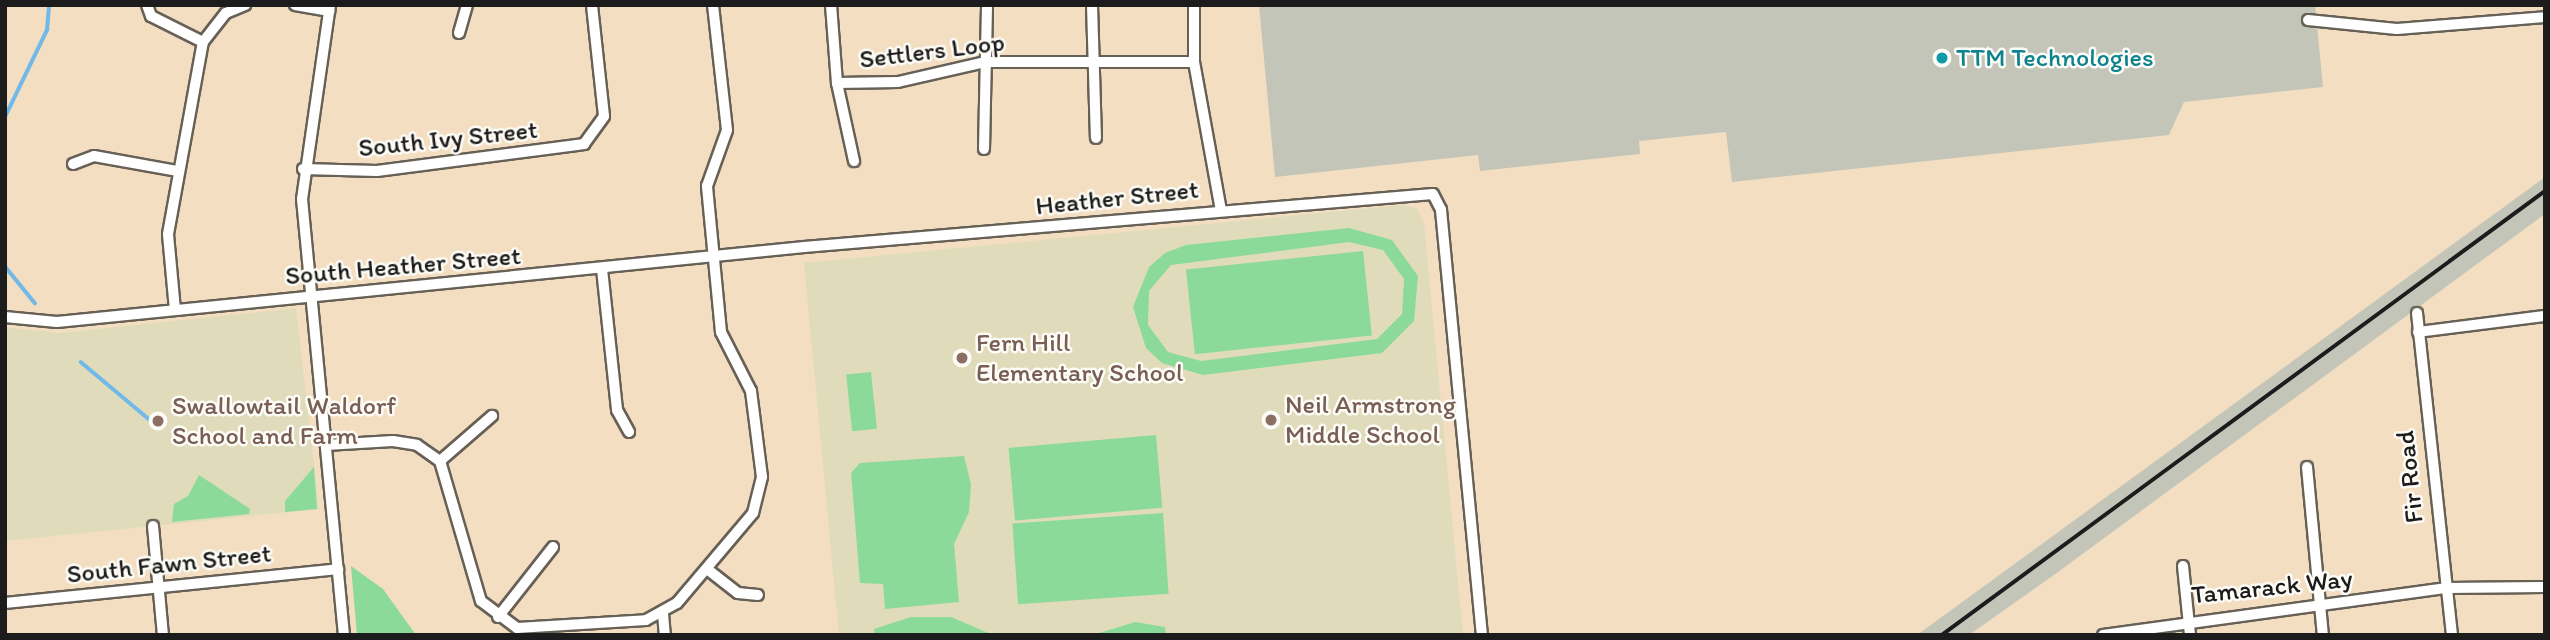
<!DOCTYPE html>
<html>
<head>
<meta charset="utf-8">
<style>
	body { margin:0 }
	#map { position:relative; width:2550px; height:640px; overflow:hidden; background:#f3dec1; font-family:Itim,sans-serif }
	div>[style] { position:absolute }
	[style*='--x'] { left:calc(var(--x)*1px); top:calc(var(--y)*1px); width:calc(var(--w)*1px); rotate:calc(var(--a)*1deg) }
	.built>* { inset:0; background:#e0dcbb }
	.industrial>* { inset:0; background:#c4c5b9 }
	.green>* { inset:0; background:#8cda99; transform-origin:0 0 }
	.stream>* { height:3.5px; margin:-1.75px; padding:0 1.75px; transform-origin:1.75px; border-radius:1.75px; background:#70b9e8 }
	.roads { filter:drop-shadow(2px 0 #676056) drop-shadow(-2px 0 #676056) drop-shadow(0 2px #676056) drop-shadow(0 -2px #676056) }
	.minor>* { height:10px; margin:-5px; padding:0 5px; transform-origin:5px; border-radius:5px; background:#fff }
	.rail>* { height:3.5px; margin:-1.75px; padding:0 1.75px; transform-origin:1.75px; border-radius:1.75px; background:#1c1c1c }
	.dots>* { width:19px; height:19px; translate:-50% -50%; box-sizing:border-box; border:4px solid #fdfcf7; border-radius:50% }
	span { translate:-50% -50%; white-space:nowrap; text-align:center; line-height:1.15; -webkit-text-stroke:5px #fdfcf7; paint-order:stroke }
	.street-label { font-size:26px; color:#1c1c1c }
	.culture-label { font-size:26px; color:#0d838f }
	.left { translate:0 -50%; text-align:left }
	.education-label { font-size:26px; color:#785e54 }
	.frame { position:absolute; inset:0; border:7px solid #1c1c1c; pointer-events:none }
</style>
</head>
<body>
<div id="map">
	<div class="built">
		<div style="clip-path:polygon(1402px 205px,1417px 208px,1424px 223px,1463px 635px,839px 635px,804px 263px)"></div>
		<div style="clip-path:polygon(296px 308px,319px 509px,5px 541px,5px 327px,60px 333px)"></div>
	</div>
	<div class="industrial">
		<div style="clip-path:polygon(1259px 5px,2315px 5px,2323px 87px,2184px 102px,2169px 135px,1732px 182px,1726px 132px,1639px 141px,1640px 154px,1480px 171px,1478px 155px,1275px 177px)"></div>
		<div style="clip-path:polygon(2545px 177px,2545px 214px,2058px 572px,1969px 635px,1917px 635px)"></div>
	</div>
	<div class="green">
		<div style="clip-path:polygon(evenodd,1349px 228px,1392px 240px,1418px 276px,1414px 321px,1382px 353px,1203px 375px,1162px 363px,1146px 348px,1133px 307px,1149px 267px,1165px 253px,1186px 245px,1349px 228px,1349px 242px,1383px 250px,1404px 279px,1402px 314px,1377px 339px,1201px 361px,1168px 352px,1148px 325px,1149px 291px,1171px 265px,1349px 242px)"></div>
		<div style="left:1363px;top:251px;width:85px;height:178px;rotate:84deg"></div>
		<div style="left:871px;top:372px;width:57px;height:25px;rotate:84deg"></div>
		<div style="left:1156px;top:435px;width:73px;height:148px;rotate:85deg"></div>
		<div style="clip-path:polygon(964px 456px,971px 484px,969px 512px,954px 544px,959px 602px,885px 609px,883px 584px,860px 583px,851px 473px,860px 463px)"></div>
		<div style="clip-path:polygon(314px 467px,317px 509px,285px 512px,285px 501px)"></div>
		<div style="clip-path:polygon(199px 475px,250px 509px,249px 514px,172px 522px,174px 504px,188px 496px)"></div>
		<div style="left:1163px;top:513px;width:81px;height:151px;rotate:86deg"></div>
		<div style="clip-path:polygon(351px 566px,383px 589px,416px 635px,357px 635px)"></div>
		<div style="clip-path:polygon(911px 617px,951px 617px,993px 635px,875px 635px,874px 629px)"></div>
		<div style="clip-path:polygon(1135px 622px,1165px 627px,1166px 635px,1093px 635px)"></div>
	</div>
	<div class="stream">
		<div style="--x:5;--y:117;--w:97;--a:-64.2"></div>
		<div style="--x:47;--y:30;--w:25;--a:-85"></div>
		<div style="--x:5;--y:266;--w:48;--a:51"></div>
		<div style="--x:81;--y:362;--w:89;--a:40"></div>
	</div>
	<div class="roads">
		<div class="minor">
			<div style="--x:147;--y:5;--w:12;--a:70"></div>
			<div style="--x:151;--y:16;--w:58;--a:26.6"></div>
			<div style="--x:203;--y:42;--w:37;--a:-52"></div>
			<div style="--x:226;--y:13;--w:21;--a:-23"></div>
			<div style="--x:295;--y:5;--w:35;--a:10"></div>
			<div style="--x:330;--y:5;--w:196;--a:98.2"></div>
			<div style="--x:302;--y:199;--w:438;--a:84.5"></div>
			<div style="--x:831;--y:5;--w:78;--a:85.6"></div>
			<div style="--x:837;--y:83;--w:61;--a:-0.9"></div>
			<div style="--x:898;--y:82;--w:89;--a:-12.9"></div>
			<div style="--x:985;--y:62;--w:209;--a:0"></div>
			<div style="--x:1092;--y:5;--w:133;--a:88.3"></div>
			<div style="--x:1194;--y:5;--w:57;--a:90"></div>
			<div style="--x:1194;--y:62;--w:151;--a:79.7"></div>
			<div style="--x:2308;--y:20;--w:89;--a:5.8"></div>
			<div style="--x:2397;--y:29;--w:148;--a:-4.6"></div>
			<div style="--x:459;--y:33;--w:29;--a:-74"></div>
			<div style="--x:837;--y:83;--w:80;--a:77.7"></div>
			<div style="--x:984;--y:149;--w:144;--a:-88.8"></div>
			<div style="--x:73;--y:164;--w:22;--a:-21"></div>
			<div style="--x:94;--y:156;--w:84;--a:10.2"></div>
			<div style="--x:303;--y:169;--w:74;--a:1.5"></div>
			<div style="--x:377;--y:171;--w:209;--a:-7.4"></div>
			<div style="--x:584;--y:144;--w:34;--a:-54"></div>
			<div style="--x:604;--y:116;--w:112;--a:-96.2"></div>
			<div style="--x:602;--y:269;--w:142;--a:83.9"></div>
			<div style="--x:617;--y:410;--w:25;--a:61"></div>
			<div style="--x:175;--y:310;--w:76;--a:-95.3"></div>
			<div style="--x:168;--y:234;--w:195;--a:-79.7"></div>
			<div style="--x:2417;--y:313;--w:324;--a:83.8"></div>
			<div style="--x:5;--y:317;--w:52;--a:5.5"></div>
			<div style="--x:57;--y:322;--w:751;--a:-5.73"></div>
			<div style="--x:804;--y:247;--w:631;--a:-4.82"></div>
			<div style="--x:1433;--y:194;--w:18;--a:63"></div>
			<div style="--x:1441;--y:210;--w:427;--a:84.5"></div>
			<div style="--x:2418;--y:332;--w:128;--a:-7.2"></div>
			<div style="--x:326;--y:445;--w:67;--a:-3.4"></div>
			<div style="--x:393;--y:441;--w:24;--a:9"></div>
			<div style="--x:417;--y:445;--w:28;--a:35"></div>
			<div style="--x:440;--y:461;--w:146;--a:73.7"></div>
			<div style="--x:481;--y:601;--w:45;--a:36.9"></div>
			<div style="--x:517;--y:628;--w:129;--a:-3.5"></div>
			<div style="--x:646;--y:620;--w:35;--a:-29"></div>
			<div style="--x:677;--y:603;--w:118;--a:-49.8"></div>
			<div style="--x:753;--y:513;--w:37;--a:-76"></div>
			<div style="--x:762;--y:477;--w:87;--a:-97.3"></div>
			<div style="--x:751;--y:391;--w:66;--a:-117"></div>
			<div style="--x:721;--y:332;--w:147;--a:-95.5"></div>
			<div style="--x:707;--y:186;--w:59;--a:-70.3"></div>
			<div style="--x:727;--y:130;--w:126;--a:-96.4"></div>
			<div style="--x:440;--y:461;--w:69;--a:-40.9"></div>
			<div style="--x:2307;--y:467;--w:169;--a:84.6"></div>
			<div style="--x:153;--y:526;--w:109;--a:84.8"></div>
			<div style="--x:2183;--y:566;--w:69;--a:84.2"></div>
			<div style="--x:707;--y:569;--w:39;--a:38"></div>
			<div style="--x:738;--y:593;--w:20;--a:6"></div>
			<div style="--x:5;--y:603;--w:335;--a:-5.8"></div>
			<div style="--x:663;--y:614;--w:21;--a:85"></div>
			<div style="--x:498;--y:617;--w:89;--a:-51.8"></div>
			<div style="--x:2103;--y:635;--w:347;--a:-7.8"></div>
			<div style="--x:2447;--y:588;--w:97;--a:-0.6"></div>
		</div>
	</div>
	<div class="rail">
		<div style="--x:1942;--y:635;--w:749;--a:-36.36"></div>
	</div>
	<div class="dots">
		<div style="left:1942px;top:58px;background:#0f9aa8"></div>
		<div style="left:962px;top:358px;background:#8d6e63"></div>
		<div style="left:1271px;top:420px;background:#8d6e63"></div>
		<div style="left:158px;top:421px;background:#8d6e63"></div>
	</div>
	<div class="street-label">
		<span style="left:932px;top:51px;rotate:-7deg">Settlers Loop</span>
		<span style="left:448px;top:139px;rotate:-6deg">South Ivy Street</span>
		<span style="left:1117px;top:198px;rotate:-6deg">Heather Street</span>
		<span style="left:403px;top:266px;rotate:-5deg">South Heather Street</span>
		<span style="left:2410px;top:477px;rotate:-96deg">Fir Road</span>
		<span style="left:169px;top:564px;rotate:-6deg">South Fawn Street</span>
		<span style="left:2272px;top:587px;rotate:-6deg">Tamarack Way</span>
	</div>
	<div class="culture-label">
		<span class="left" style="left:1956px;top:58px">TTM Technologies</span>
	</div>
	<div class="education-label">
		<span class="left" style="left:976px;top:358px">Fern Hill<br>Elementary School</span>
		<span class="left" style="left:1285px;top:420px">Neil Armstrong<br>Middle School</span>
		<span class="left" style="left:172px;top:421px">Swallowtail Waldorf<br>School and Farm</span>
	</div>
	<div class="frame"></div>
</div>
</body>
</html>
